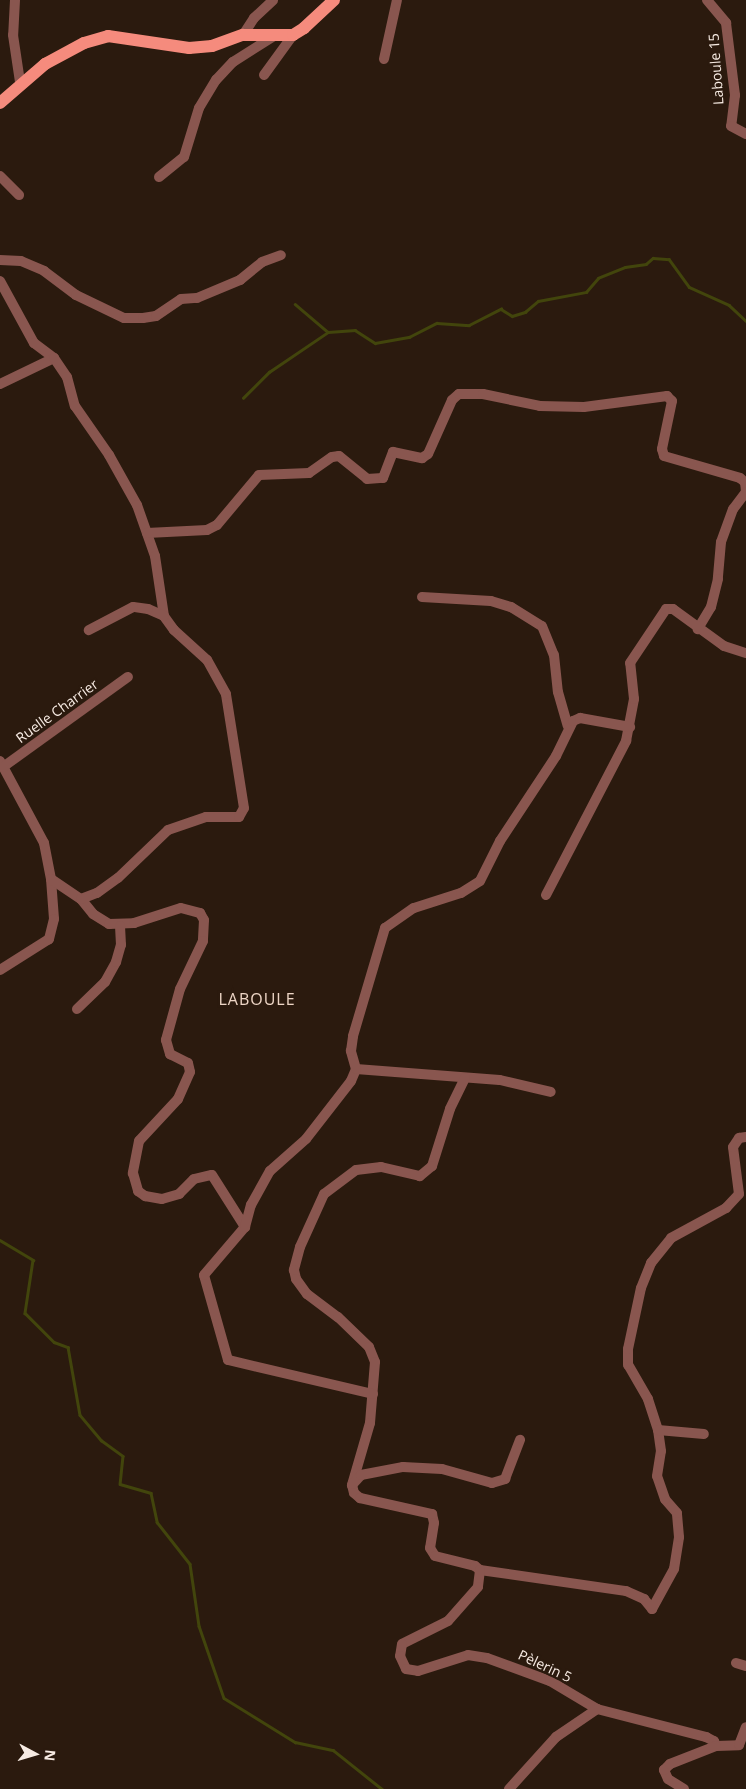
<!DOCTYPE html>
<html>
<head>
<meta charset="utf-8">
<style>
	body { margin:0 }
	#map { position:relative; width:746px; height:1789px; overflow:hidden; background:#2b1a0e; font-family:"Open Sans",sans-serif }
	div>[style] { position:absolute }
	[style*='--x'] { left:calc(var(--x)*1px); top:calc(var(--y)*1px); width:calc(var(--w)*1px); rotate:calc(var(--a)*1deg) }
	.stream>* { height:2.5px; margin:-1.25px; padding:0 1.25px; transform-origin:1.25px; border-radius:1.25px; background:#42450c }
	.minor>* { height:10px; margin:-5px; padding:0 5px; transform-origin:5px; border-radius:5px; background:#89564f }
	.major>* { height:12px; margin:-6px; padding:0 6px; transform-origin:6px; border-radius:6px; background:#f58b7d }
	span { translate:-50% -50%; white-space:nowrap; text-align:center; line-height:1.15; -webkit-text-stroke:4.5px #2b1a0e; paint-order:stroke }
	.street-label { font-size:14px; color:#f7ebe3 }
	.quarter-label { font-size:16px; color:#edd5c5; letter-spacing:1px }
	.north { position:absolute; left:10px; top:1729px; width:50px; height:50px; -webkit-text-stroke:4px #2b1a0e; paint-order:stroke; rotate:96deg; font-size:14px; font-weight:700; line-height:20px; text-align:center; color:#f7ebe3 }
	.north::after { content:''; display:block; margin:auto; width:18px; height:22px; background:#f7ebe3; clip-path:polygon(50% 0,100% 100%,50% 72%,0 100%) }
</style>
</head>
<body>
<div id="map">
	<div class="stream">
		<div style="--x:295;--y:304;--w:43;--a:40.3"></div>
		<div style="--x:328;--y:332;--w:27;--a:-4"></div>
		<div style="--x:355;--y:330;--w:24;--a:33"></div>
		<div style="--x:375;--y:343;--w:35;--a:-10"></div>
		<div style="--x:409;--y:337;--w:31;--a:-27"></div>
		<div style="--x:437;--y:323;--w:32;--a:4"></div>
		<div style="--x:469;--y:325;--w:36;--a:-27"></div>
		<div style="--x:501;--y:309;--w:13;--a:32"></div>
		<div style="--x:512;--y:316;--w:14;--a:-17"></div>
		<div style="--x:525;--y:312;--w:17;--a:-40"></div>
		<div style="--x:538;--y:301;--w:49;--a:-10.6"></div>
		<div style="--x:586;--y:292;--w:18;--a:-49"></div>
		<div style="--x:598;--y:278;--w:29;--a:-22"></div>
		<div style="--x:625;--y:267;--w:21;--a:-8"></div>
		<div style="--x:646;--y:264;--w:9;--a:-41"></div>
		<div style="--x:653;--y:258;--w:16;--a:4"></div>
		<div style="--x:669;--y:259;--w:34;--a:54"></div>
		<div style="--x:689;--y:287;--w:44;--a:24.2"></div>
		<div style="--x:729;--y:305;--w:23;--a:43"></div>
		<div style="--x:243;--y:398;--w:37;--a:-45"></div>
		<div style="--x:269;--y:372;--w:71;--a:-34.1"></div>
		<div style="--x:0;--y:1240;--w:39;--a:31"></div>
		<div style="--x:33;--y:1260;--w:54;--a:98.6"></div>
		<div style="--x:25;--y:1313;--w:41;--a:45"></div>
		<div style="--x:54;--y:1342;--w:15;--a:20"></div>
		<div style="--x:68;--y:1347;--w:69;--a:80"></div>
		<div style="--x:80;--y:1415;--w:33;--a:50"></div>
		<div style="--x:101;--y:1440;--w:27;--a:36"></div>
		<div style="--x:123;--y:1456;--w:28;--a:96"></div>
		<div style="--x:120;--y:1484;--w:32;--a:16"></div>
		<div style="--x:151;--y:1493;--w:30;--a:78"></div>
		<div style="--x:157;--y:1522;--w:53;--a:51.8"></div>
		<div style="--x:190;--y:1564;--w:63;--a:81.7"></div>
		<div style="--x:199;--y:1626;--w:76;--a:70.9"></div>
		<div style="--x:224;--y:1698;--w:84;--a:31.8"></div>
		<div style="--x:295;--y:1742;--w:39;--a:12"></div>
		<div style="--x:333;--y:1750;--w:63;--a:38.5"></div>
	</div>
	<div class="minor">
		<div style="--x:15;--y:0;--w:35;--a:93"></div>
		<div style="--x:13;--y:35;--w:48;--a:81.5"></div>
		<div style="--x:707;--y:0;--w:30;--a:50"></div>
		<div style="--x:726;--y:23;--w:73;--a:82.9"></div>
		<div style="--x:735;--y:95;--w:31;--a:97"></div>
		<div style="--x:731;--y:126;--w:17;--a:28"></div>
		<div style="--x:243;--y:35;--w:20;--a:-57"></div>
		<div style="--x:254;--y:18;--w:26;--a:-43"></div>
		<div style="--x:384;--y:59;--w:60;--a:-77.6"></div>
		<div style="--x:264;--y:75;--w:49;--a:-54.1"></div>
		<div style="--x:0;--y:176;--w:27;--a:45"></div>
		<div style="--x:159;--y:177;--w:32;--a:-39"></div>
		<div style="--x:184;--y:157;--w:51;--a:-73"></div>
		<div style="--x:199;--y:108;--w:33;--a:-59"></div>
		<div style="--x:216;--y:80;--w:25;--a:-47"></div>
		<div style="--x:233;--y:62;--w:49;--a:-32.4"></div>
		<div style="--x:0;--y:260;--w:21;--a:3"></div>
		<div style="--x:21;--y:261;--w:25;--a:23"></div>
		<div style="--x:44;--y:271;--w:40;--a:37"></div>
		<div style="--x:76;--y:295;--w:53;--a:25.6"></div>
		<div style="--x:124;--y:318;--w:19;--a:0"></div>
		<div style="--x:143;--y:318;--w:13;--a:-9"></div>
		<div style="--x:156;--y:316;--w:30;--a:-34"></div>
		<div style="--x:181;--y:299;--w:16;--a:-4"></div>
		<div style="--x:197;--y:298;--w:47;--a:-22.7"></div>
		<div style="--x:240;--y:280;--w:28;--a:-39"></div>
		<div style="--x:262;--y:262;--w:20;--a:-20"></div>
		<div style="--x:0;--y:281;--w:71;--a:61.3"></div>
		<div style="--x:34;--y:343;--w:25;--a:37"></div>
		<div style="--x:0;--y:384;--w:60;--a:-25.7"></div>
		<div style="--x:54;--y:358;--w:23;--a:56"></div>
		<div style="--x:67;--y:377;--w:30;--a:75"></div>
		<div style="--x:75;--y:406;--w:60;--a:55.2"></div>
		<div style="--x:109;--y:455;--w:57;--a:60.8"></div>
		<div style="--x:137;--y:505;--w:54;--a:70.6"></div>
		<div style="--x:155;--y:556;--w:61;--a:81.5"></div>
		<div style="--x:147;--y:533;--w:60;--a:-2.9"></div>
		<div style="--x:207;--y:530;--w:11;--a:-27"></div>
		<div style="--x:217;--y:525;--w:65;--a:-50"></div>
		<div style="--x:259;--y:475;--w:50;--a:-2.3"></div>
		<div style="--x:309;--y:473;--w:28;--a:-35"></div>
		<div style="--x:332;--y:457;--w:7;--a:-8"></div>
		<div style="--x:339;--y:456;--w:36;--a:39"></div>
		<div style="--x:367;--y:479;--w:16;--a:-4"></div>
		<div style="--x:383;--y:478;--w:28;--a:-69"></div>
		<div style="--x:393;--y:452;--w:30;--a:12"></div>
		<div style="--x:422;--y:458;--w:7;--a:-34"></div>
		<div style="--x:428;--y:454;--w:59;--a:-66"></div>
		<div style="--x:452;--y:400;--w:9;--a:-41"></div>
		<div style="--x:459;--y:394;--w:24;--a:0"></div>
		<div style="--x:483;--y:394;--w:58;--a:11.9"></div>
		<div style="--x:540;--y:406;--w:44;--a:1.3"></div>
		<div style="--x:584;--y:407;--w:84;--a:-7.5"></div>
		<div style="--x:667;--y:396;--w:7;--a:45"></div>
		<div style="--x:672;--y:401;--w:49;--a:101.8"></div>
		<div style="--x:662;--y:449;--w:7;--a:74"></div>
		<div style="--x:664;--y:456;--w:79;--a:16.1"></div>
		<div style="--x:740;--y:478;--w:6;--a:39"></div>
		<div style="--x:745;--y:482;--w:10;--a:84"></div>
		<div style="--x:746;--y:492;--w:21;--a:127"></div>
		<div style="--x:733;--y:509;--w:35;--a:110"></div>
		<div style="--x:721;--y:542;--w:37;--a:95"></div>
		<div style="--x:718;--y:579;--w:29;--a:104"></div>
		<div style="--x:711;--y:607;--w:26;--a:121"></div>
		<div style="--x:422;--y:597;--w:69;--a:3.3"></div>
		<div style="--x:491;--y:601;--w:21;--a:17"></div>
		<div style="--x:511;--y:607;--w:36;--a:32"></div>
		<div style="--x:542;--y:626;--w:31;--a:68"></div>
		<div style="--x:554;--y:655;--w:37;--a:84"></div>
		<div style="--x:558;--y:692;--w:35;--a:74"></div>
		<div style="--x:0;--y:761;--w:93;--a:61.8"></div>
		<div style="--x:44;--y:843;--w:37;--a:79"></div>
		<div style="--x:51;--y:879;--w:40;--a:85.7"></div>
		<div style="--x:54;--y:919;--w:21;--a:104"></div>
		<div style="--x:49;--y:939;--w:58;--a:147.7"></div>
		<div style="--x:3;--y:767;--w:154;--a:-35.8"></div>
		<div style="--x:51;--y:879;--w:36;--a:34"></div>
		<div style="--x:81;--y:899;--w:19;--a:51"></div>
		<div style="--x:93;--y:914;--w:19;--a:32"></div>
		<div style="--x:109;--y:924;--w:25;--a:-2"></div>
		<div style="--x:134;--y:923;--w:49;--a:-17.7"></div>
		<div style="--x:181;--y:908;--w:20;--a:15"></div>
		<div style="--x:200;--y:913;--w:8;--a:60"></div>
		<div style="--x:204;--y:920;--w:21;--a:93"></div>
		<div style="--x:203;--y:941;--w:53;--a:115.6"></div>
		<div style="--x:180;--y:989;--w:53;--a:105.4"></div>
		<div style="--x:166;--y:1040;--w:15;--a:74"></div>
		<div style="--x:170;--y:1054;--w:20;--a:27"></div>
		<div style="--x:188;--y:1063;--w:9;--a:77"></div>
		<div style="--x:190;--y:1072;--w:30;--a:114"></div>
		<div style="--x:178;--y:1099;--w:57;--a:132.9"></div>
		<div style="--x:139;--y:1141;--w:33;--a:101"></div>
		<div style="--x:133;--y:1173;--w:19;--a:74"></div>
		<div style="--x:138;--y:1191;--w:9;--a:36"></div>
		<div style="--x:145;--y:1196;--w:17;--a:10"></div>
		<div style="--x:162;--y:1199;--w:18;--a:-16"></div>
		<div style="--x:179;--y:1194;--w:21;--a:-45"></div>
		<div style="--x:194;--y:1179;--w:18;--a:-13"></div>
		<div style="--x:212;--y:1175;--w:62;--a:57.6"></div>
		<div style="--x:546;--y:895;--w:174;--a:-62.5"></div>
		<div style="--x:626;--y:741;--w:43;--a:-79.2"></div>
		<div style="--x:634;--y:699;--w:36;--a:-96"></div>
		<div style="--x:630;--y:663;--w:65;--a:-56.3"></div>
		<div style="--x:666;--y:609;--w:7;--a:0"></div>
		<div style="--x:673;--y:609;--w:63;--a:36"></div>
		<div style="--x:724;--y:646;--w:23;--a:18"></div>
		<div style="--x:81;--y:899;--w:17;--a:-21"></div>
		<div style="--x:97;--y:893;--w:26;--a:-36"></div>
		<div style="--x:118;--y:878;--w:69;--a:-43.8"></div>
		<div style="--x:168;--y:830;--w:40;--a:-18.9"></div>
		<div style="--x:206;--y:817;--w:33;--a:0"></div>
		<div style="--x:239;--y:817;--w:10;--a:-61"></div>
		<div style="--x:244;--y:808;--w:115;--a:-99"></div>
		<div style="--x:226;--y:694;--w:39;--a:-119"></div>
		<div style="--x:207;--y:660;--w:45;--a:-137.7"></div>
		<div style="--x:174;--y:630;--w:17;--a:-126"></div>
		<div style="--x:164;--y:616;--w:17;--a:-156"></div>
		<div style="--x:148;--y:609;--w:15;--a:-172"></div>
		<div style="--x:133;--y:607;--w:50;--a:152.4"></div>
		<div style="--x:77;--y:1009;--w:39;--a:-44"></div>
		<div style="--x:105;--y:982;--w:23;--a:-61"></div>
		<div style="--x:116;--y:962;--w:18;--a:-74"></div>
		<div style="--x:121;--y:945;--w:19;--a:-93"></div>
		<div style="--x:356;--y:1069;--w:144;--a:4.4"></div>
		<div style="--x:500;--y:1080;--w:52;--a:13.2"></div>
		<div style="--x:465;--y:1078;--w:34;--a:116"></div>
		<div style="--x:450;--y:1109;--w:60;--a:107.5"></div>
		<div style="--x:432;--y:1166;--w:16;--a:140"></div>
		<div style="--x:420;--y:1176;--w:40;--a:-167"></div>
		<div style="--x:381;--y:1167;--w:25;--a:173"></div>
		<div style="--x:356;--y:1170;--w:40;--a:143"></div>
		<div style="--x:324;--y:1194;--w:58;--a:114.4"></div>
		<div style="--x:300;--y:1247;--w:24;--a:105"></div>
		<div style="--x:294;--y:1270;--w:9;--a:77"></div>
		<div style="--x:296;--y:1279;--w:19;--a:54"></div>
		<div style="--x:307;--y:1294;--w:39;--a:37"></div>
		<div style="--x:338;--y:1317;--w:43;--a:44.1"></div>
		<div style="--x:369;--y:1347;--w:16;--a:68"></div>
		<div style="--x:375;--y:1362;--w:61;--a:94.7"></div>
		<div style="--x:370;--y:1423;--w:65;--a:106.2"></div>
		<div style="--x:352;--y:1485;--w:8;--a:76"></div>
		<div style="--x:354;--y:1493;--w:8;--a:40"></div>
		<div style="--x:360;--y:1498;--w:74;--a:12.5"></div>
		<div style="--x:432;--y:1514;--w:9;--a:77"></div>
		<div style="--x:434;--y:1523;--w:25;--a:99"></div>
		<div style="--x:430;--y:1548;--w:9;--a:58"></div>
		<div style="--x:435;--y:1556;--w:41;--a:14"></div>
		<div style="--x:475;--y:1566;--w:6;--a:39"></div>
		<div style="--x:480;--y:1570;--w:148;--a:8.2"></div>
		<div style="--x:626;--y:1591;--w:20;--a:24"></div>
		<div style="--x:644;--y:1599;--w:13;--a:51"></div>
		<div style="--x:652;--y:1609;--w:46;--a:-61.2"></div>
		<div style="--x:674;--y:1569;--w:32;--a:-81"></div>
		<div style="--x:679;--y:1537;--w:24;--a:-95"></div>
		<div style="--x:677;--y:1513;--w:18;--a:-131"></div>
		<div style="--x:665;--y:1499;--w:24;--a:-109"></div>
		<div style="--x:657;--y:1476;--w:25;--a:-81"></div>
		<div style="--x:661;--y:1451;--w:21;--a:-98"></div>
		<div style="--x:658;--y:1430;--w:33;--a:-108"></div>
		<div style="--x:648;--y:1399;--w:39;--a:-120"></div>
		<div style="--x:628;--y:1365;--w:16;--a:-90"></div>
		<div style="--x:628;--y:1349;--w:62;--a:-78"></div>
		<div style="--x:641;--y:1288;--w:27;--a:-68"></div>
		<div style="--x:651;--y:1263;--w:32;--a:-51"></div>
		<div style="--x:671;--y:1238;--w:63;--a:-28.6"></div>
		<div style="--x:726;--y:1208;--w:19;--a:-47"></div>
		<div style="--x:739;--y:1194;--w:47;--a:-97.3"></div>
		<div style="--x:733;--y:1147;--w:11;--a:-56"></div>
		<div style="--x:739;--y:1138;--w:7;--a:-8"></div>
		<div style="--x:373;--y:1394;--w:149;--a:-166.8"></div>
		<div style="--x:228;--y:1360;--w:88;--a:-105.8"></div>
		<div style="--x:204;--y:1275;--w:63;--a:-49.5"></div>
		<div style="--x:245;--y:1227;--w:23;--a:-75"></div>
		<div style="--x:251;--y:1205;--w:39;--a:-61"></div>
		<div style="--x:270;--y:1171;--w:48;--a:-41.6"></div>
		<div style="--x:306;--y:1139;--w:73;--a:-52.2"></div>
		<div style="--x:351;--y:1081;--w:13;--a:-67"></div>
		<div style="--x:356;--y:1069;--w:19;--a:-106"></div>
		<div style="--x:351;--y:1051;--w:15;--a:-82"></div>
		<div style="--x:353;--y:1036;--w:113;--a:-73.5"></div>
		<div style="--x:385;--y:928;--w:35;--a:-35"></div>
		<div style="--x:414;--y:908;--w:49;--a:-17.7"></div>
		<div style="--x:461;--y:893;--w:22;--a:-32"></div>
		<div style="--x:480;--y:881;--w:45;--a:-63.4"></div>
		<div style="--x:500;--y:841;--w:102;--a:-56.6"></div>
		<div style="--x:556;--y:756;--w:39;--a:-64"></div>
		<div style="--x:573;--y:721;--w:8;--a:-23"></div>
		<div style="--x:580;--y:718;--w:51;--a:10.2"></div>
		<div style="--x:658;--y:1430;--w:46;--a:5"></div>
		<div style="--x:353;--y:1484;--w:12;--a:-48"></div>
		<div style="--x:361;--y:1475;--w:43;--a:-10.8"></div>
		<div style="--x:403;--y:1467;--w:39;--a:3"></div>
		<div style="--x:442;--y:1469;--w:52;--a:15.6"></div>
		<div style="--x:492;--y:1483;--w:14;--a:-17"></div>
		<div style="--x:505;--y:1479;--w:42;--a:-69"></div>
		<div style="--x:480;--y:1570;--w:17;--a:97"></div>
		<div style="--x:478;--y:1587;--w:45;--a:131.4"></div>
		<div style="--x:448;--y:1621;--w:51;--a:153.4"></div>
		<div style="--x:402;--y:1644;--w:12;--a:99"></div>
		<div style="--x:400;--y:1656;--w:14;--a:65"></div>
		<div style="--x:406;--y:1669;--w:12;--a:9"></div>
		<div style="--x:418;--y:1671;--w:52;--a:-17.7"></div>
		<div style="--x:468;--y:1655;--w:19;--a:9"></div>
		<div style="--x:487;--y:1658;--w:67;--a:20.1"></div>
		<div style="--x:550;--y:1681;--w:55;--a:30.8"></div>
		<div style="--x:597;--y:1709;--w:113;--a:14.4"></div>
		<div style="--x:706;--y:1737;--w:9;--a:27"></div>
		<div style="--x:714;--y:1741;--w:5;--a:68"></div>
		<div style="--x:736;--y:1663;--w:10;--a:17"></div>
		<div style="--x:716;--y:1746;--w:23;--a:-2"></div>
		<div style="--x:739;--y:1745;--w:19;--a:-69"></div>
		<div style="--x:509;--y:1789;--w:70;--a:-47.9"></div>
		<div style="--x:556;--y:1737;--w:50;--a:-34.3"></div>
		<div style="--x:684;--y:1789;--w:19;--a:-148"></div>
		<div style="--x:668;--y:1779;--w:10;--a:-114"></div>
		<div style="--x:664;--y:1770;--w:8;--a:-45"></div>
		<div style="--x:670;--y:1764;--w:49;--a:-21.4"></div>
	</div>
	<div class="major">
		<div style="--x:0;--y:103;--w:60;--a:-40.9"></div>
		<div style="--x:45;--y:64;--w:44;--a:-28.3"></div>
		<div style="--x:84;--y:43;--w:25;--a:-16"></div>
		<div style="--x:108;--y:36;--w:82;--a:8.4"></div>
		<div style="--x:189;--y:48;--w:23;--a:-5"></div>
		<div style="--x:212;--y:46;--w:33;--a:-20"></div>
		<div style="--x:243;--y:35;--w:50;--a:0"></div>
		<div style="--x:293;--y:35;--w:13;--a:-32"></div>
		<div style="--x:304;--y:28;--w:41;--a:-43"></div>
	</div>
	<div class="street-label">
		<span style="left:716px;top:69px;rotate:-94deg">Laboule 15</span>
		<span style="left:57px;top:711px;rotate:-36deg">Ruelle Charrier</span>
		<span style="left:545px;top:1666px;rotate:25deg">Pèlerin 5</span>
	</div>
	<div class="quarter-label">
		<span style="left:257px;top:999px">LABOULE</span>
	</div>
	<div class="north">N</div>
</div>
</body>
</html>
